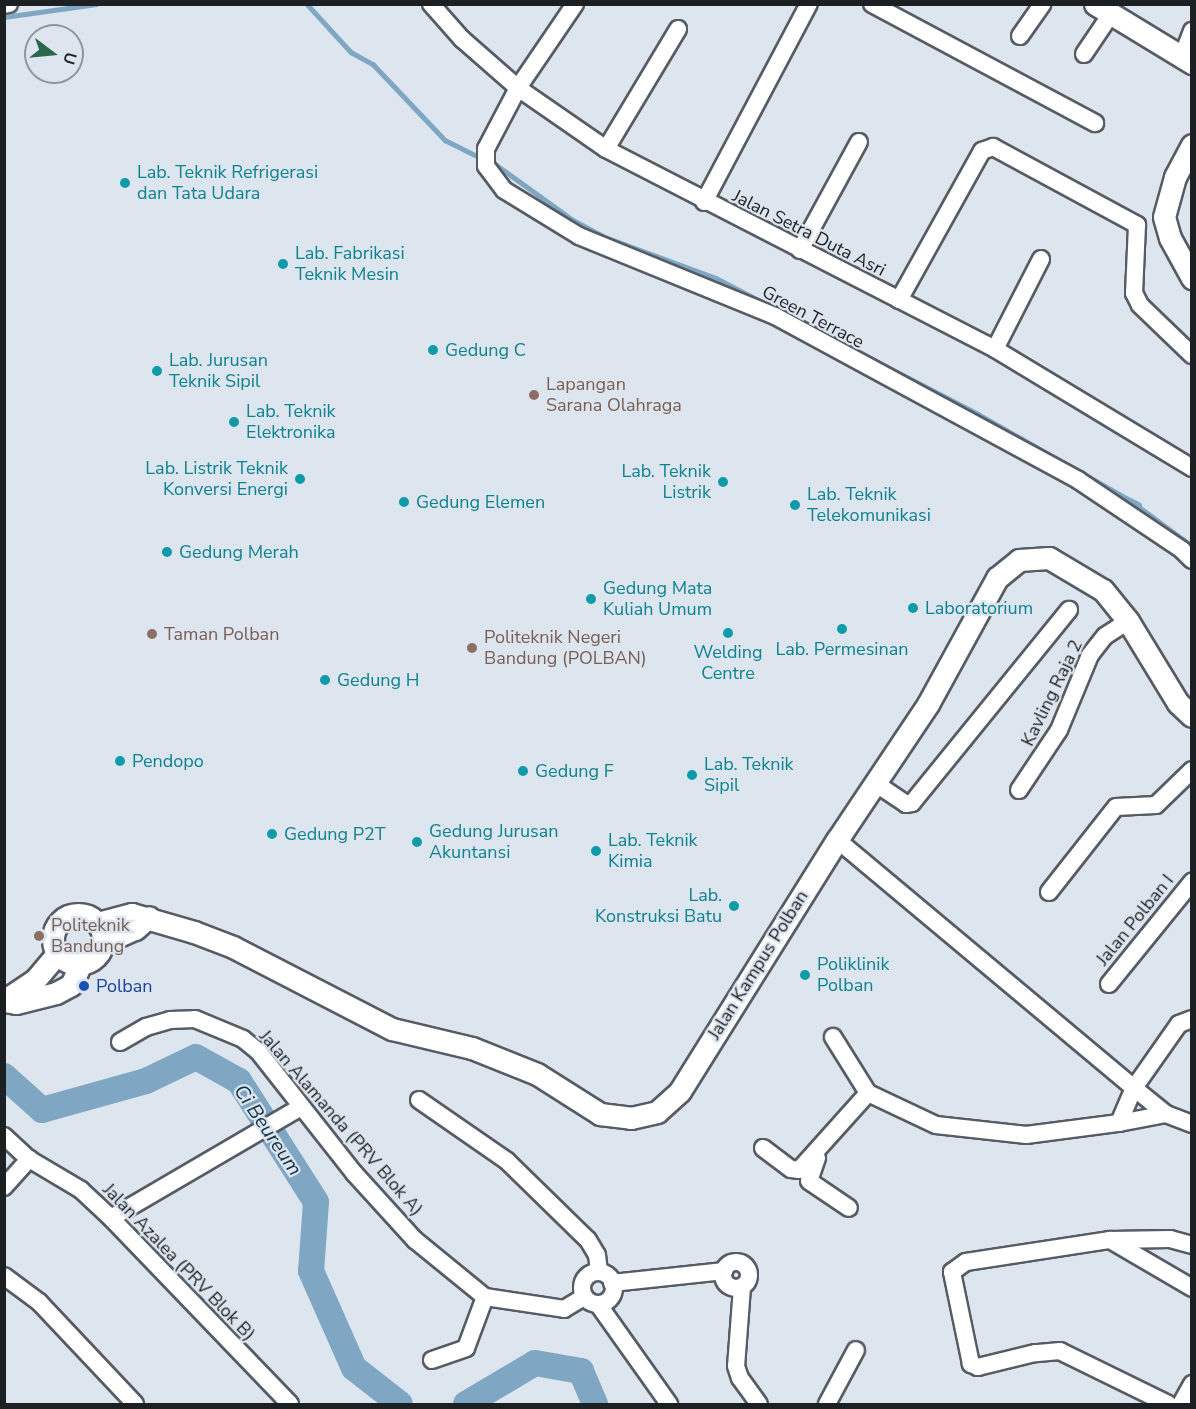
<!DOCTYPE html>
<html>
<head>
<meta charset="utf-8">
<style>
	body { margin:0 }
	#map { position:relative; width:1196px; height:1409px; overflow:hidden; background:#dde5ef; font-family:"Nunito Sans",sans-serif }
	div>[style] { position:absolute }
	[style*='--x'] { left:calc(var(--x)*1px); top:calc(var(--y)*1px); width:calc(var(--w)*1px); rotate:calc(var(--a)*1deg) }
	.stream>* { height:4.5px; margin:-2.25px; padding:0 2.25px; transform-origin:2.25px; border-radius:2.25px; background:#7fa7c3 }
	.river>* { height:26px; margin:-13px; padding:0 13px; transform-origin:13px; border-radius:13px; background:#7fa7c3 }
	.roads { filter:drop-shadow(2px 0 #555c64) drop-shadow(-2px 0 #555c64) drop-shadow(0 2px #555c64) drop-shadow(0 -2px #555c64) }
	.minor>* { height:16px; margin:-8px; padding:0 8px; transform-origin:8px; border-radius:8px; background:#fff }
	.minor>.ring { margin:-8px; padding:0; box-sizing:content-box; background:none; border:16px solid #fff; border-radius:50% }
	.tertiary>* { height:21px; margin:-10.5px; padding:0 10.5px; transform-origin:10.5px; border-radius:10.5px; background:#fff }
	.tertiary>.ring { margin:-10.5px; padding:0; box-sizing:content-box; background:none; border:21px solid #fff; border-radius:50% }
	.dots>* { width:16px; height:16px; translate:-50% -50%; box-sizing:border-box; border:3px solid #dde5ef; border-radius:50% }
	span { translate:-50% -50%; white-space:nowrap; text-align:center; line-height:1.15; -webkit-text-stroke:4.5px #dde5ef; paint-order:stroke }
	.culture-label { font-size:18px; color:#0d838f }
	.left { translate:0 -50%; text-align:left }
	.right { translate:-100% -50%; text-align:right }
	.street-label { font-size:18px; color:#1d2023 }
	.education-label { font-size:18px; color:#785e54 }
	.transit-label { font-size:18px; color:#164399 }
	.water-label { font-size:20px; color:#0e3145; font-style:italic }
	.frame { position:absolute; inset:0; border:6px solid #1d2023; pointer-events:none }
	.north { position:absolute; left:24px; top:24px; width:60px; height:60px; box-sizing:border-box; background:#dde5ef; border:2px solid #90969d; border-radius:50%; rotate:106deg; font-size:16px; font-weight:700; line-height:24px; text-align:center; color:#1d2023 }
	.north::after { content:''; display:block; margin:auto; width:21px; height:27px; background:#2b664f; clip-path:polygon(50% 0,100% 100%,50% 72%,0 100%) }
</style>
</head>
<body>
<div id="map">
	<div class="stream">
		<div style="--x:307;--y:4;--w:65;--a:47.5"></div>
		<div style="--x:351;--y:52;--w:25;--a:29"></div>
		<div style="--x:373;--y:64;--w:105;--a:46.5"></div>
		<div style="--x:445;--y:140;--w:42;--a:26.6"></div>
		<div style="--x:4;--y:17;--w:93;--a:-8"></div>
		<div style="--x:491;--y:161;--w:101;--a:35.7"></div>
		<div style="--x:573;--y:220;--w:36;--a:28"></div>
		<div style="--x:605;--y:237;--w:118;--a:20.3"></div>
		<div style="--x:716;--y:278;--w:295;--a:27.4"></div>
		<div style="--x:978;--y:414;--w:185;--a:29.5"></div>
		<div style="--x:1139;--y:505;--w:9;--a:-153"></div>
		<div style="--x:1131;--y:501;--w:76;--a:36.4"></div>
	</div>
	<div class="river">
		<div style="--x:4;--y:1076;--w:51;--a:41.8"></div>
		<div style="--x:42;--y:1110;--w:108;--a:-15.6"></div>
		<div style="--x:146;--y:1081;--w:55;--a:-25.6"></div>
		<div style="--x:196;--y:1057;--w:49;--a:29.2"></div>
		<div style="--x:239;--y:1081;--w:143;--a:57.5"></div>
		<div style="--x:316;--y:1202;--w:69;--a:94.1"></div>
		<div style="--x:311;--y:1271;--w:106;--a:66.1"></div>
		<div style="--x:354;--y:1368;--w:58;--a:38"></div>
		<div style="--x:466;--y:1404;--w:80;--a:-30.7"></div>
		<div style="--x:535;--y:1363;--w:47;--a:9.9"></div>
		<div style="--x:581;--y:1371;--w:36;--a:67"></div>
	</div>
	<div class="roads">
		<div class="minor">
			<div style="--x:431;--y:4;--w:47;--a:48.5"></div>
			<div style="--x:462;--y:39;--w:74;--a:41.2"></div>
			<div style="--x:518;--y:88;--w:107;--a:34.7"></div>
			<div style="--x:606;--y:149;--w:437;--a:27.2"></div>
			<div style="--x:995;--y:349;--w:230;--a:31.1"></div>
			<div style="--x:575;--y:4;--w:102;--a:124.2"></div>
			<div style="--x:518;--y:88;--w:69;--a:117.7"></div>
			<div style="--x:486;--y:149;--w:17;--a:90"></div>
			<div style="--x:486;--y:166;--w:30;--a:53"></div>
			<div style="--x:504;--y:190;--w:88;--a:31.5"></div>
			<div style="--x:579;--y:236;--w:212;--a:22.2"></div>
			<div style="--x:775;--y:316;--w:345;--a:28.4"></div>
			<div style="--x:1078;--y:480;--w:125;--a:33.9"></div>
			<div style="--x:1182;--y:550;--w:14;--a:45"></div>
			<div style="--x:872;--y:4;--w:253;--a:28.1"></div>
			<div style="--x:4;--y:5;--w:5;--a:-11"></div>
			<div style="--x:1020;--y:36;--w:39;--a:-55"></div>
			<div style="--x:1084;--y:54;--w:48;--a:-56"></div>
			<div style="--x:1182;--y:57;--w:28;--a:-69"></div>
			<div style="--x:606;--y:149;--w:140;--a:-59"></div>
			<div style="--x:704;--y:202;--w:224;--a:-62.1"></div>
			<div style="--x:800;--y:250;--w:123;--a:-61.4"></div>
			<div style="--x:899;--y:300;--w:171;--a:-60.9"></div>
			<div style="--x:982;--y:151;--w:12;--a:-20"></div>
			<div style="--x:993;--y:147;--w:164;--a:28.4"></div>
			<div style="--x:1137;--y:225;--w:68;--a:92.5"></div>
			<div style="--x:1134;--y:293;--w:13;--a:63"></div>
			<div style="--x:1140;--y:305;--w:72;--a:43.9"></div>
			<div style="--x:995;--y:349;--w:101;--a:-62.9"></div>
			<div style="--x:875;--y:783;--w:37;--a:34"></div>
			<div style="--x:906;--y:804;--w:6;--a:-9"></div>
			<div style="--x:912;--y:803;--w:249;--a:-50.9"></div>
			<div style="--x:1019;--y:790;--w:72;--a:-56.3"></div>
			<div style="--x:1059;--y:730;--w:81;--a:-67.5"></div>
			<div style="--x:1090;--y:655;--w:24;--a:-52"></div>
			<div style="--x:1105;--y:636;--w:27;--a:-33"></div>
			<div style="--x:1049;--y:892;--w:108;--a:-51.8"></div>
			<div style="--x:1116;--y:807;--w:40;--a:-2.9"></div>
			<div style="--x:1156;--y:805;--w:50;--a:-44.2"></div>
			<div style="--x:1109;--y:984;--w:132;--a:-50.9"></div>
			<div style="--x:833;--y:1037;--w:66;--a:58"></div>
			<div style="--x:120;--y:1042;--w:30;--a:-30"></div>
			<div style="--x:146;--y:1027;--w:25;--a:-16"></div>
			<div style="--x:170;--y:1020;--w:25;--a:-2"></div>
			<div style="--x:195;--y:1019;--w:52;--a:22.6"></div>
			<div style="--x:243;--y:1039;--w:19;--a:39"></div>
			<div style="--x:258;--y:1051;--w:155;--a:51.8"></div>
			<div style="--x:354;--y:1173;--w:91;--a:47.7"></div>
			<div style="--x:415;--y:1240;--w:90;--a:39.2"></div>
			<div style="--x:485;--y:1297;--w:80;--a:8.6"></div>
			<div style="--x:564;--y:1309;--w:23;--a:-31"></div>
			<div style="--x:419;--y:1100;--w:107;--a:34.7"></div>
			<div style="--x:507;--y:1161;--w:113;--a:44.3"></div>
			<div style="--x:588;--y:1240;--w:17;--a:59"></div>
			<div style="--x:597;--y:1255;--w:17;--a:83"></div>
			<div style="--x:1166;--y:1114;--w:41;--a:-140.9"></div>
			<div style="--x:1134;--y:1088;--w:78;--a:-54.9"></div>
			<div style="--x:1179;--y:1024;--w:14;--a:-21"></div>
			<div style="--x:1119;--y:1123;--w:48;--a:-10.8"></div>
			<div style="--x:1166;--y:1114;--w:28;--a:21"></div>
			<div style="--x:4;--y:1136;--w:34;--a:43"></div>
			<div style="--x:29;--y:1159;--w:61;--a:30.8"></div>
			<div style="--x:81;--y:1190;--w:41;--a:43"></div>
			<div style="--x:111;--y:1218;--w:258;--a:46.1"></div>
			<div style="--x:763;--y:1148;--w:35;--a:37"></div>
			<div style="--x:791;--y:1169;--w:8;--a:7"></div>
			<div style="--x:799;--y:1170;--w:103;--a:-48.1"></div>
			<div style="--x:868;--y:1093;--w:75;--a:25.2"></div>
			<div style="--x:936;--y:1125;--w:91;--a:6.3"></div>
			<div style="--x:1026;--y:1135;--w:94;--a:-7.4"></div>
			<div style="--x:1119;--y:1123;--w:38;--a:-67"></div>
			<div style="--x:1134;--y:1088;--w:387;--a:-140.1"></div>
			<div style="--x:817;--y:1158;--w:24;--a:109"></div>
			<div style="--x:809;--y:1181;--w:48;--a:34"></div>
			<div style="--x:4;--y:1187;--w:38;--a:-48"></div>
			<div style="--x:111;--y:1218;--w:220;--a:-30.3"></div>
			<div style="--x:1110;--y:1240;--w:95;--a:30.3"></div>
			<div class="ring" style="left:723px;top:1262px;width:10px;height:10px"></div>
			<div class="ring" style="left:582px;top:1272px;width:16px;height:16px"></div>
			<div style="--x:4;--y:1276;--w:44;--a:36.6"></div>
			<div style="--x:39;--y:1302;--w:140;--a:46.7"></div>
			<div style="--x:612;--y:1283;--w:113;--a:-6.1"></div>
			<div style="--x:742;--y:1287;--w:79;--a:94.3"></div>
			<div style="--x:736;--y:1366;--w:13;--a:72"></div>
			<div style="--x:740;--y:1378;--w:32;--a:54"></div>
			<div style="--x:598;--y:1304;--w:123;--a:54.6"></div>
			<div style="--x:432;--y:1360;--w:36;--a:-19"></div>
			<div style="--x:466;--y:1348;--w:54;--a:-69.6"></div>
			<div style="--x:827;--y:1404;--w:61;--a:-61.8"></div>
			<div style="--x:1168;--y:1404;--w:120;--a:-153.9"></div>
			<div style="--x:1060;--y:1351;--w:25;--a:175"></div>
			<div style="--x:1035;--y:1353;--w:59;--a:166.2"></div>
			<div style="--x:978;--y:1367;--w:8;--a:-157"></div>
			<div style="--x:971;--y:1364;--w:94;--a:-101.7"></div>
			<div style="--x:952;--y:1272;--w:17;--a:-36"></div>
			<div style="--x:966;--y:1262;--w:146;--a:-8.7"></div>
			<div style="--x:1110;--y:1240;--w:60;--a:-1"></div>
			<div style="--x:1170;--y:1239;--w:23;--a:15"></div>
			<div style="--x:1181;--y:1404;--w:23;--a:-61"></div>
		</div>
		<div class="tertiary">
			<div style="--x:1095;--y:4;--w:114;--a:31.3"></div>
			<div style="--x:1192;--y:145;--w:36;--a:118"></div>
			<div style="--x:1175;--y:177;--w:41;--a:105.4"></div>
			<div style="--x:1164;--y:217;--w:22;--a:74"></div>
			<div style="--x:1170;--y:238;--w:46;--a:61.2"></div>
			<div class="ring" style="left:53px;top:914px;width:29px;height:29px"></div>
			<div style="--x:98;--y:923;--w:35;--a:-15"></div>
			<div style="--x:132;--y:914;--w:65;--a:16.2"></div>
			<div style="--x:194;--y:932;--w:42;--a:21"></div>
			<div style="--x:233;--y:947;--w:179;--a:27.3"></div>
			<div style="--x:392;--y:1029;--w:82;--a:13.4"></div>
			<div style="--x:472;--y:1048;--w:70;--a:21.8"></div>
			<div style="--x:537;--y:1074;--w:75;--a:32.4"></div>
			<div style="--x:600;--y:1114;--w:31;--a:7"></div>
			<div style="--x:631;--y:1118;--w:27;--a:-13"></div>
			<div style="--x:657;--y:1112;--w:31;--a:-42"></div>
			<div style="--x:680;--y:1091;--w:296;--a:-58"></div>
			<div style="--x:837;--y:840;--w:164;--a:-56.2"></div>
			<div style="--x:928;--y:704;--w:144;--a:-61.3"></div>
			<div style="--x:997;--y:578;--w:28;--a:-39"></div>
			<div style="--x:1019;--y:560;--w:30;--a:-4"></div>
			<div style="--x:1049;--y:558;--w:63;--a:30.7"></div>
			<div style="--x:1103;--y:590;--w:40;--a:51"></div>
			<div style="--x:1128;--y:621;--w:96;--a:58.6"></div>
			<div style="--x:1178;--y:703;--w:19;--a:43"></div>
			<div style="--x:103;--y:943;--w:35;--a:-24"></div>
			<div style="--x:135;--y:929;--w:18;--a:-41"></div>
			<div style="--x:5;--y:1000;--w:36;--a:-34"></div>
			<div style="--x:35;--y:980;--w:34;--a:-50"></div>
			<div style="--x:4;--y:1001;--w:12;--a:9"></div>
			<div style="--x:16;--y:1003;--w:41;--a:-14"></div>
			<div style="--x:56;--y:993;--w:17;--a:-28"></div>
			<div style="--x:71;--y:985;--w:23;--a:-65"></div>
		</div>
	</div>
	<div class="dots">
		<div style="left:125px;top:183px;background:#0f9aa8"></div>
		<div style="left:283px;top:264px;background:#0f9aa8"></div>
		<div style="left:433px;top:350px;background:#0f9aa8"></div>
		<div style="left:157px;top:371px;background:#0f9aa8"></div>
		<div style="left:534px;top:395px;background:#8d6e63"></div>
		<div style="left:234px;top:422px;background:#0f9aa8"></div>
		<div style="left:300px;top:479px;background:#0f9aa8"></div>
		<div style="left:723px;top:482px;background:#0f9aa8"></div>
		<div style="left:404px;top:502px;background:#0f9aa8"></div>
		<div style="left:795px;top:505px;background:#0f9aa8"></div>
		<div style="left:167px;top:552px;background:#0f9aa8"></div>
		<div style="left:591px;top:599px;background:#0f9aa8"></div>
		<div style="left:913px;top:608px;background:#0f9aa8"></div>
		<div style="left:842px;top:629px;background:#0f9aa8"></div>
		<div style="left:728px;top:633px;background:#0f9aa8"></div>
		<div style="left:152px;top:634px;background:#8d6e63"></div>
		<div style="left:472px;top:648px;background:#8d6e63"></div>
		<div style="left:325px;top:680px;background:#0f9aa8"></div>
		<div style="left:120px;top:761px;background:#0f9aa8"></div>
		<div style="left:523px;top:771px;background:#0f9aa8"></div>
		<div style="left:692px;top:775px;background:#0f9aa8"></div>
		<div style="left:272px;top:834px;background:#0f9aa8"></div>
		<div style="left:417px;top:842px;background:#0f9aa8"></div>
		<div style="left:596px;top:851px;background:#0f9aa8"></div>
		<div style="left:734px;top:906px;background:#0f9aa8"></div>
		<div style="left:39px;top:936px;background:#8d6e63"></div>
		<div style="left:805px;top:975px;background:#0f9aa8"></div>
		<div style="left:84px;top:986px;background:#1a4fb4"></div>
	</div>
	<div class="culture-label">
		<span class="left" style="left:137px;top:183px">Lab. Teknik Refrigerasi<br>dan Tata Udara</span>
		<span class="left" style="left:295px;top:264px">Lab. Fabrikasi<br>Teknik Mesin</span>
		<span class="left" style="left:445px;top:350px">Gedung C</span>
		<span class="left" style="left:169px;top:371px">Lab. Jurusan<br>Teknik Sipil</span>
		<span class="left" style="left:246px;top:422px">Lab. Teknik<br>Elektronika</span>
		<span class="right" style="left:288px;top:479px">Lab. Listrik Teknik<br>Konversi Energi</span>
		<span class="right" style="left:711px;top:482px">Lab. Teknik<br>Listrik</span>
		<span class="left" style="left:807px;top:505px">Lab. Teknik<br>Telekomunikasi</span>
		<span class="left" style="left:416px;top:502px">Gedung Elemen</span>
		<span class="left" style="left:179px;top:552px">Gedung Merah</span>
		<span class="left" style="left:603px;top:599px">Gedung Mata<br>Kuliah Umum</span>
		<span class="left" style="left:925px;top:608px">Laboratorium</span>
		<span style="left:842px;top:649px">Lab. Permesinan</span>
		<span style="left:728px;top:663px">Welding<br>Centre</span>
		<span class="left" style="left:337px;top:680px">Gedung H</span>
		<span class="left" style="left:132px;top:761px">Pendopo</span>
		<span class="left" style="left:704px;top:775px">Lab. Teknik<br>Sipil</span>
		<span class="left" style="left:535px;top:771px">Gedung F</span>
		<span class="left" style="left:429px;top:842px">Gedung Jurusan<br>Akuntansi</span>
		<span class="left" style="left:284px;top:834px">Gedung P2T</span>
		<span class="left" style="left:608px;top:851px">Lab. Teknik<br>Kimia</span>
		<span class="right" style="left:722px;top:906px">Lab.<br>Konstruksi Batu</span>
		<span class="left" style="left:817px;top:975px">Poliklinik<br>Polban</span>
	</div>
	<div class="street-label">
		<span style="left:809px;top:233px;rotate:27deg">Jalan Setra Duta Asri</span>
		<span style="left:813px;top:317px;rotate:28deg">Green Terrace</span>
		<span style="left:1052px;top:693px;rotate:-64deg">Kavling Raja 2</span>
		<span style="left:1135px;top:920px;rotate:-51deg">Jalan Polban I</span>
		<span style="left:758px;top:965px;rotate:-58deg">Jalan Kampus Polban</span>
		<span style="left:341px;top:1123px;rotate:49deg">Jalan Alamanda (PRV Blok A)</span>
		<span style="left:179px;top:1262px;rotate:46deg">Jalan Azalea (PRV Blok B)</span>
	</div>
	<div class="education-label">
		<span class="left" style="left:546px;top:395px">Lapangan<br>Sarana Olahraga</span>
		<span class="left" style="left:164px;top:634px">Taman Polban</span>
		<span class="left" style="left:484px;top:648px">Politeknik Negeri<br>Bandung (POLBAN)</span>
		<span class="left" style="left:51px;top:936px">Politeknik<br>Bandung</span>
	</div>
	<div class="transit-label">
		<span class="left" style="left:96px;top:986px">Polban</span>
	</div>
	<div class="water-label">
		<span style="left:268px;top:1130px;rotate:56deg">Ci Beureum</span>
	</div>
	<div class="frame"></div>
	<div class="north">U</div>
</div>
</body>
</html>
